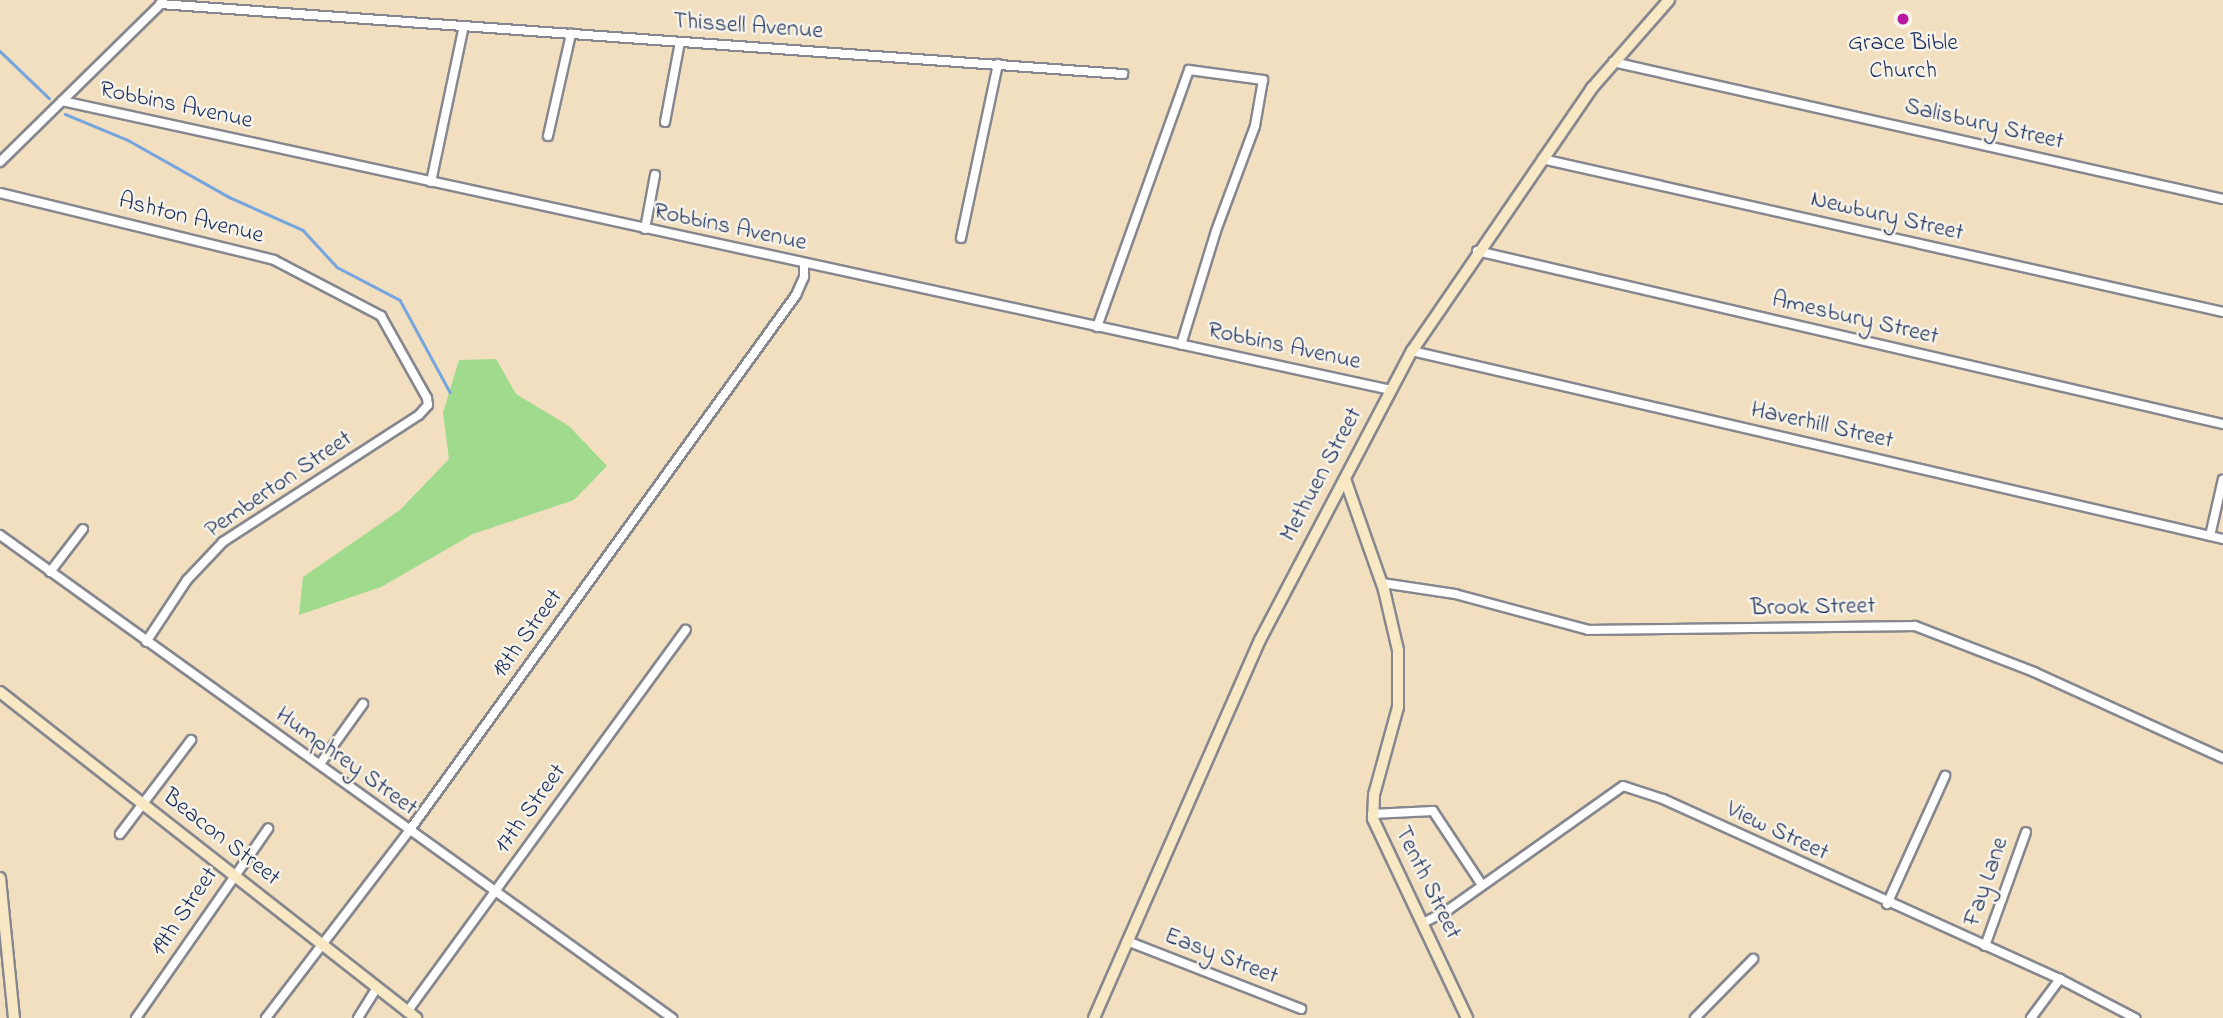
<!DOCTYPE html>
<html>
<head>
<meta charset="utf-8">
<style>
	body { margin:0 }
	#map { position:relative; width:2223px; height:1018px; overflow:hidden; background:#f1dfc0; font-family:"Indie Flower",sans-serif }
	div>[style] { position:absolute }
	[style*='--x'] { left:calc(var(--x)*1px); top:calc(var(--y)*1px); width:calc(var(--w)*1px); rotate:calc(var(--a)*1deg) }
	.green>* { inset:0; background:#9fda8d }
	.stream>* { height:2.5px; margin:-1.25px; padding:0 1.25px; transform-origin:1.25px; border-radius:1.25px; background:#75a4de }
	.roads { filter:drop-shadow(2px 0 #86878f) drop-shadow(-2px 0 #86878f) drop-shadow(0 2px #86878f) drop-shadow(0 -2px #86878f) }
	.street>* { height:8px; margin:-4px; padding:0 4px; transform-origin:4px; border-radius:4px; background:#fff }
	.secondary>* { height:10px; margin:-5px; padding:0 5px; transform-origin:5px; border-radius:5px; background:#f8e8c3 }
	.dots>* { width:19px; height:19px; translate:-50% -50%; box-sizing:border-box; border:4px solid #f7f3e8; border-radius:50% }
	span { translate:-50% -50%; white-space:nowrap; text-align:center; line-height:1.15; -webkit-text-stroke:5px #f7f3e8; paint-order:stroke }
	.street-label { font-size:24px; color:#1b2f5e }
	.poi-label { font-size:24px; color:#1b2f5e }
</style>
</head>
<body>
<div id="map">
	<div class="green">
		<div style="clip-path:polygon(496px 359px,516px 394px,569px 426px,607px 466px,574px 500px,473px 534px,381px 587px,299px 615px,303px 577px,400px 510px,449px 459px,443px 413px,459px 360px)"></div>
	</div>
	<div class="stream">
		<div style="--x:0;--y:51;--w:68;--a:43.8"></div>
		<div style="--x:65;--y:114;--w:68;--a:22.4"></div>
		<div style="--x:128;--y:140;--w:116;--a:29.4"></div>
		<div style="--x:229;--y:197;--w:81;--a:24"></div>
		<div style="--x:303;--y:230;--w:50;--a:47.4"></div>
		<div style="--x:337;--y:267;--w:71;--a:27.6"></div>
		<div style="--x:400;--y:300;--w:105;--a:61.5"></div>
	</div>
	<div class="roads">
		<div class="street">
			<div style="--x:160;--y:4;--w:966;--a:4.16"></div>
			<div style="--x:1613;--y:62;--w:625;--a:12.66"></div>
			<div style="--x:62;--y:101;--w:1360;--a:12.27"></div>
			<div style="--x:665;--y:122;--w:81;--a:-79.4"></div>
			<div style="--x:548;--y:136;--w:105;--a:-77.3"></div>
			<div style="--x:1542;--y:159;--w:698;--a:12.66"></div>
			<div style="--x:0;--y:162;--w:228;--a:-44.5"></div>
			<div style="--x:431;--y:182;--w:159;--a:-78.1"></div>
			<div style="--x:0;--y:193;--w:282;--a:13.7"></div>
			<div style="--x:274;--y:260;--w:121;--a:27.6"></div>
			<div style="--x:381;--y:316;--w:94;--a:60.7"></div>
			<div style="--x:427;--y:398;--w:7;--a:82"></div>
			<div style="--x:428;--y:405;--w:13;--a:132"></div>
			<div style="--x:419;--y:415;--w:234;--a:147.1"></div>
			<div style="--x:223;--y:542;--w:52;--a:133.5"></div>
			<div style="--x:187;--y:580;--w:74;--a:123.5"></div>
			<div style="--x:645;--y:229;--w:55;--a:-79.5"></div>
			<div style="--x:961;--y:238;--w:178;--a:-78"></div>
			<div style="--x:1477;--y:251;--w:766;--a:13.06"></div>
			<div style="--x:1097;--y:327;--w:273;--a:-70.3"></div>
			<div style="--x:1189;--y:70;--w:75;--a:7.7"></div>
			<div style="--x:1263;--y:80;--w:47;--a:99.9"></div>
			<div style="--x:1255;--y:126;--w:112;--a:110.4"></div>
			<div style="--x:1216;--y:231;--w:119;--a:107.1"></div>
			<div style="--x:1412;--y:351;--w:833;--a:13.05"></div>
			<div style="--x:0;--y:535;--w:828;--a:35.71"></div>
			<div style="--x:2210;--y:536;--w:58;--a:-77.2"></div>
			<div style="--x:50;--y:572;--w:54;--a:-52.5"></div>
			<div style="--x:1382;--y:583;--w:74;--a:8.6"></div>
			<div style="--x:1455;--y:594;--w:138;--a:15.1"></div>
			<div style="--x:1588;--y:630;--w:327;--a:-0.7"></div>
			<div style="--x:1915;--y:626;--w:128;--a:21.1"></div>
			<div style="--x:2034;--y:672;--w:208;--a:24.5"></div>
			<div style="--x:320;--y:764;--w:74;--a:-54.4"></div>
			<div style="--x:1372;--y:814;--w:61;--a:-2.8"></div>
			<div style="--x:1433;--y:811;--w:89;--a:56.5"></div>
			<div style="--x:120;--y:834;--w:118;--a:-52.9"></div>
			<div style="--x:1887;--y:904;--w:141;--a:-65.6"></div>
			<div style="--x:1423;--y:923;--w:28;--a:-27"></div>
			<div style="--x:1448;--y:910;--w:214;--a:-35.3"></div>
			<div style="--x:1623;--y:786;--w:42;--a:18"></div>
			<div style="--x:1663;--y:799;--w:436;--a:24.4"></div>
			<div style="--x:2060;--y:979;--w:85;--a:27.5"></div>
			<div style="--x:1127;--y:941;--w:187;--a:21.3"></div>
			<div style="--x:1985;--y:946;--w:121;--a:-70.2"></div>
			<div style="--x:407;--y:1012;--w:473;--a:-53.9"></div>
			<div style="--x:136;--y:1018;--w:231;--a:-55.1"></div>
			<div style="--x:266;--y:1018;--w:235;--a:-52.6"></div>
			<div style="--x:409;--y:831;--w:661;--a:-54.17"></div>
			<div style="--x:796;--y:295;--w:20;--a:-66"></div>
			<div style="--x:804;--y:277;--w:13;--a:-90"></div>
			<div style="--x:358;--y:1018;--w:36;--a:-58"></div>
			<div style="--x:1695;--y:1018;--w:83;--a:-45.5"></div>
			<div style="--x:2031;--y:1018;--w:49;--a:-53.4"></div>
		</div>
		<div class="secondary">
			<div style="--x:1345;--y:479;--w:118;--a:70.6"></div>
			<div style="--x:1384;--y:590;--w:62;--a:76.9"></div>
			<div style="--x:1398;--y:650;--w:57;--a:90"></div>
			<div style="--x:1398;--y:707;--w:91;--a:105.3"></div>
			<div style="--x:1374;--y:795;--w:24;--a:92"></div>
			<div style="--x:1373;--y:819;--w:220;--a:64.7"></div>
			<div style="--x:0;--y:692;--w:529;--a:38.08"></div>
			<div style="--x:0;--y:878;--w:141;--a:84.3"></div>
			<div style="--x:1094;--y:1018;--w:413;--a:-66.3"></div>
			<div style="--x:1260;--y:640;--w:327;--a:-62.3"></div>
			<div style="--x:1412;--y:351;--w:319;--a:-55.6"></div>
			<div style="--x:1592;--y:88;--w:117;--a:-48.8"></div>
		</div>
	</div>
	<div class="dots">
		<div style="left:1903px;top:19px;background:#b5179e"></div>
	</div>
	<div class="street-label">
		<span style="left:748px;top:27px;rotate:4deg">Thissell Avenue</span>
		<span style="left:176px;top:106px;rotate:12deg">Robbins Avenue</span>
		<span style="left:1984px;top:125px;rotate:13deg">Salisbury Street</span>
		<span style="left:1887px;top:217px;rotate:13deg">Newbury Street</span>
		<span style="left:191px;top:219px;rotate:14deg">Ashton Avenue</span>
		<span style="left:730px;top:228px;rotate:12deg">Robbins Avenue</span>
		<span style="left:1855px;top:319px;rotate:13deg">Amesbury Street</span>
		<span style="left:1284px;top:347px;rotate:12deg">Robbins Avenue</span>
		<span style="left:1822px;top:426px;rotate:13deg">Haverhill Street</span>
		<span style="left:1322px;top:475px;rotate:-62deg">Methuen Street</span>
		<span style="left:279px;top:485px;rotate:-34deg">Pemberton Street</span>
		<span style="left:1813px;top:608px;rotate:-1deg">Brook Street</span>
		<span style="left:528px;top:634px;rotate:-54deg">18th Street</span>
		<span style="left:346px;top:762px;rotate:36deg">Humphrey Street</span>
		<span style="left:531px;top:809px;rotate:-54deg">17th Street</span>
		<span style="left:1777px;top:832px;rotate:25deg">View Street</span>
		<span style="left:221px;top:838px;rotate:38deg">Beacon Street</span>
		<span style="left:1987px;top:882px;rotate:-71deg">Fay Lane</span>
		<span style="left:1427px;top:883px;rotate:64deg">Tenth Street</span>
		<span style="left:185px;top:912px;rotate:-56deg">19th Street</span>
		<span style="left:1221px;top:957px;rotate:21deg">Easy Street</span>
	</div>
	<div class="poi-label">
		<span style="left:1903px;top:58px">Grace Bible<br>Church</span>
	</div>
</div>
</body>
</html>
